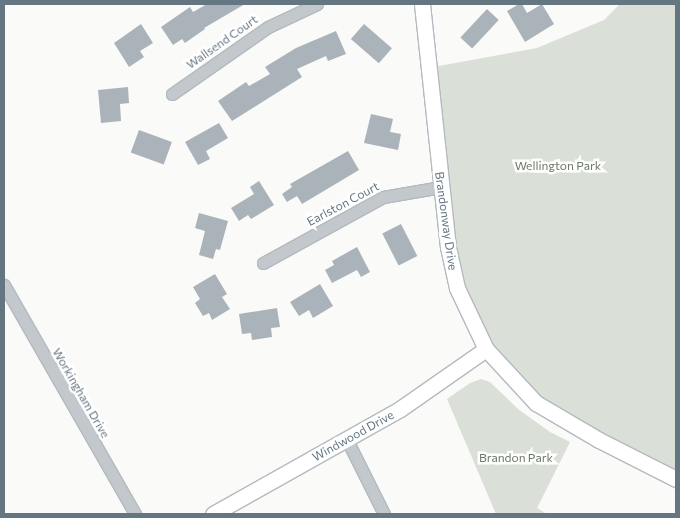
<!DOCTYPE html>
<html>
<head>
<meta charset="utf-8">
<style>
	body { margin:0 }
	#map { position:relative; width:680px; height:518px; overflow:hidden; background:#fafaf8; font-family:Commissioner,sans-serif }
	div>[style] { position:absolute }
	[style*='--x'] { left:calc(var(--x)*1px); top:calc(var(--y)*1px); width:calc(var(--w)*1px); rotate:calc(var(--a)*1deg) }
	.green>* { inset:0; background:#dadfd7 }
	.building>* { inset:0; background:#aab3b9; transform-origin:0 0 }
	.roads { filter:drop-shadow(1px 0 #b3babf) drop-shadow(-1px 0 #b3babf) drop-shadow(0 1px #b3babf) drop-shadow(0 -1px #b3babf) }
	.street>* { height:11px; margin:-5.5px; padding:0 5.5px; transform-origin:5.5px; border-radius:5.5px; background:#c3c8cc }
	.secondary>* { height:15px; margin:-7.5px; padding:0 7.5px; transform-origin:7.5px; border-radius:7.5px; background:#fff }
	span { translate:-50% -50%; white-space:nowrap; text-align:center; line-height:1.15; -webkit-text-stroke:5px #fff; paint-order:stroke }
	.street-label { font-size:12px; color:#657683 }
	.park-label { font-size:12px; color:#687a64 }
	.frame { position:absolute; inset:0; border:5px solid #657683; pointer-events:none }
</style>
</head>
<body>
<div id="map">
	<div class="green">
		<div style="clip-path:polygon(620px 4px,676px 4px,676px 480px,536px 403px,494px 358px,457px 288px,428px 68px,537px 48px,604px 20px)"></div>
		<div style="clip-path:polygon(481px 379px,490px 382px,518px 409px,550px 432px,570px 442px,537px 508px,547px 514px,496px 514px,447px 399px,470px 383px)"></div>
	</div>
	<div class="building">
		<div style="clip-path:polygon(207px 4px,245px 4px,204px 28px,205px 29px,185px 43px,182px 39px,173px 45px,161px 27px,190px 7px,193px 12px)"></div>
		<div style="clip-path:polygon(519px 4px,522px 4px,527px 13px,542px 4px,554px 24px,525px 42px,507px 11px)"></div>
		<div style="left:487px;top:9px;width:16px;height:39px;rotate:43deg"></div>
		<div style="clip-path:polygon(141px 24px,153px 43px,140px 51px,144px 57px,129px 67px,114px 43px)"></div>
		<div style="left:364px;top:24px;width:37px;height:20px;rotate:41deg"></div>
		<div style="clip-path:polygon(336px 31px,346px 54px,328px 61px,326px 56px,297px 69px,302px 77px,232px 121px,218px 101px,246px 82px,249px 86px,270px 74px,265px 67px,296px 48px)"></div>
		<div style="clip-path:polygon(128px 87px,129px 103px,120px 104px,121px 121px,101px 123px,98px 90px)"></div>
		<div style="clip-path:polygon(371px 114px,393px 119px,390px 132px,401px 134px,398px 150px,364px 143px)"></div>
		<div style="clip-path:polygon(219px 123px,228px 138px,206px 151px,210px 159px,198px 165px,185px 142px)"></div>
		<div style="left:139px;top:130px;width:35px;height:24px;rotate:20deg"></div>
		<div style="clip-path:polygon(348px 151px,359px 170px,302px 204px,297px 196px,287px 202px,282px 194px,292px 187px,290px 184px)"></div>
		<div style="clip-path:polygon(259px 181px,274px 205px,251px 219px,248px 215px,239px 221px,231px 208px,254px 194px,250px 187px)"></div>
		<div style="clip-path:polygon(199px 213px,228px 221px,220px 250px,216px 249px,213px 259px,199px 255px,205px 231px,195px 228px)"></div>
		<div style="left:401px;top:224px;width:36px;height:21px;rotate:63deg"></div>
		<div style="clip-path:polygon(357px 247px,370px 272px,361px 277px,357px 270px,332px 283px,325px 270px,334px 265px,332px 261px)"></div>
		<div style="clip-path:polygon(215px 274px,227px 294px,222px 297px,230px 309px,212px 320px,209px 313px,203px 316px,195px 303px,200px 299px,193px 287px)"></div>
		<div style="clip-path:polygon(320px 284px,333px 306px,313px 318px,309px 310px,299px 316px,290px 302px)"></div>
		<div style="clip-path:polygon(277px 308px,280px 327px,271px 328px,272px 337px,252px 340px,251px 333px,242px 334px,239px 314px)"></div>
	</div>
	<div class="roads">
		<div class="street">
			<div style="--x:172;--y:94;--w:117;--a:-34.9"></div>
			<div style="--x:268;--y:27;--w:54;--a:-25.1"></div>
			<div style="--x:263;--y:263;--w:137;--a:-28.8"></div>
			<div style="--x:383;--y:197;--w:59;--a:-9.8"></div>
			<div style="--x:4;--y:285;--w:264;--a:60.2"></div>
			<div style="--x:347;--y:440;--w:83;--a:63.4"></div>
		</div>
		<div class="secondary">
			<div style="--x:422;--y:4;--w:244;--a:83.9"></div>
			<div style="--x:448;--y:247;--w:42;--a:77.6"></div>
			<div style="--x:457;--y:288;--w:68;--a:64.6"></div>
			<div style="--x:486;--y:349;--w:74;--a:47.2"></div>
			<div style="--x:536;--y:403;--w:73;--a:30.4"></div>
			<div style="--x:599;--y:440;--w:86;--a:26.9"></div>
			<div style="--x:213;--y:514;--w:214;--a:-29.3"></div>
			<div style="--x:400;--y:409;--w:105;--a:-34.9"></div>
		</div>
	</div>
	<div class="street-label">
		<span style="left:222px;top:42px;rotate:-35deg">Wallsend Court</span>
		<span style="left:343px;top:204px;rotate:-28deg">Earlston Court</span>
		<span style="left:446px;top:221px;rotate:82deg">Brandonway Drive</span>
		<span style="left:81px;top:393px;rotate:60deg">Workingham Drive</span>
		<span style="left:353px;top:436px;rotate:-29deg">Windwood Drive</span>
	</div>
	<div class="park-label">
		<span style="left:558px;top:166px">Wellington Park</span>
		<span style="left:516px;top:458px">Brandon Park</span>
	</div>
	<div class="frame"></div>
</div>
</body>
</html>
